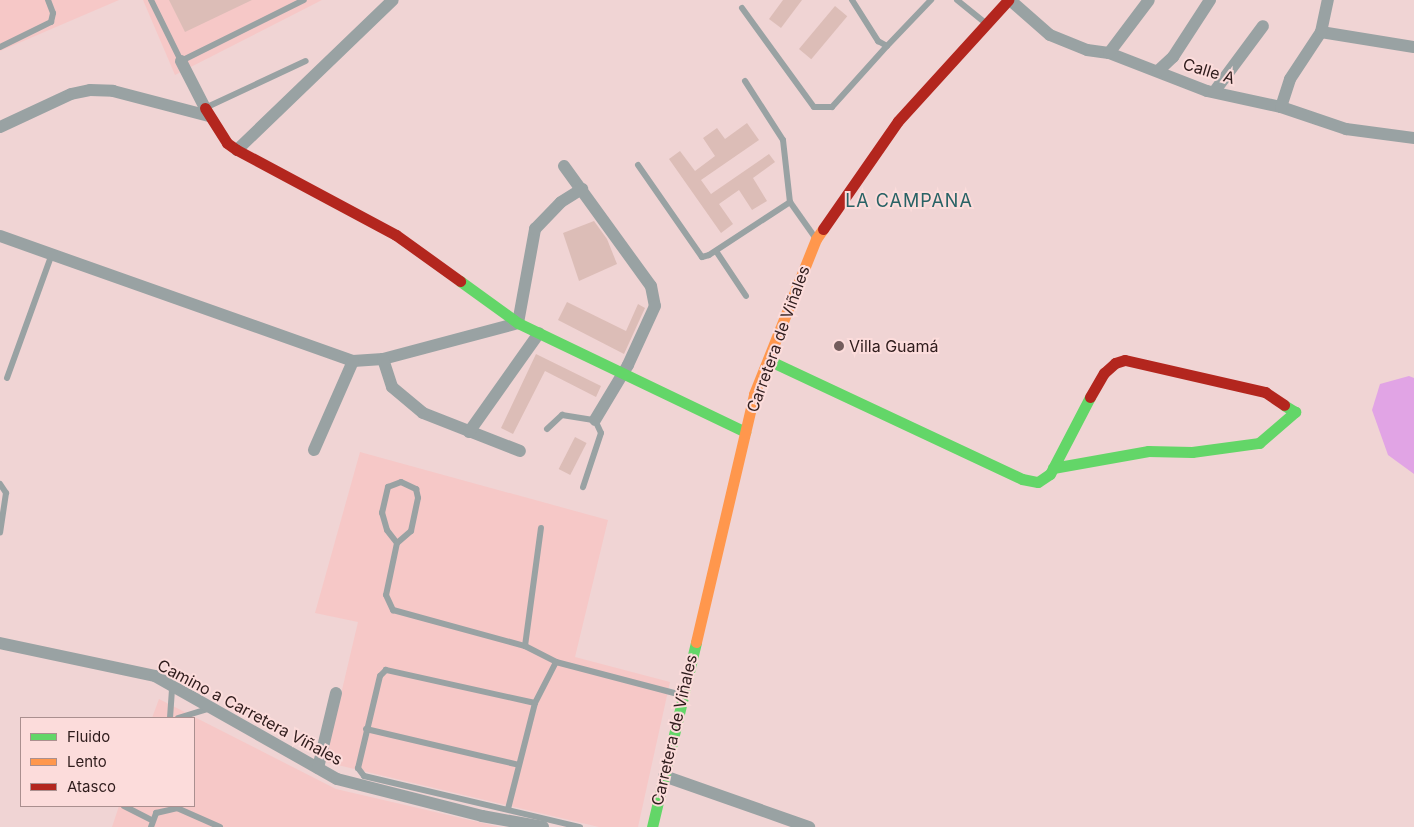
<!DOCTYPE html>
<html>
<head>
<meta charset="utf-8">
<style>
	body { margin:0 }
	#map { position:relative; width:1414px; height:827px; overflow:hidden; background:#f0d4d4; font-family:Inter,sans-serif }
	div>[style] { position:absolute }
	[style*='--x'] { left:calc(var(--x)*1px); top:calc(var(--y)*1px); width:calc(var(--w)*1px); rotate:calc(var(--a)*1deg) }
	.built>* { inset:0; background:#f6c8c7 }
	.water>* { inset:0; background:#e1a4e5 }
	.building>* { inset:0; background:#dcbdb7; transform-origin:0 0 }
	.lane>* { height:6px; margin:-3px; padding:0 3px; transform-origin:3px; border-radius:3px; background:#99a2a3 }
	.street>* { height:12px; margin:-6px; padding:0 6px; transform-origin:6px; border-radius:6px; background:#99a2a3 }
	.fast>* { height:11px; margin:-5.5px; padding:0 5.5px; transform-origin:5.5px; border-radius:5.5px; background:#63d668 }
	.slow>* { height:11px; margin:-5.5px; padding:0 5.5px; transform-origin:5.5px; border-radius:5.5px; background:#ff974d }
	.jam>* { height:11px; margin:-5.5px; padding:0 5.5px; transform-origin:5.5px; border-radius:5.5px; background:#b3261e }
	.dots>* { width:14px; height:14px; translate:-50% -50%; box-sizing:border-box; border:2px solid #fcdcdb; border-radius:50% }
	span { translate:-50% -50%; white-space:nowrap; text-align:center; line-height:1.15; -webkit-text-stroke:4px #fcdcdb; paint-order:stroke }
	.street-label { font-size:16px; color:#2f1c1c }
	.poi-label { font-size:16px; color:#2f1c1c }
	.left { translate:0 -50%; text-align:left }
	.neighbourhood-label { font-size:18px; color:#286265; letter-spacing:1px }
	.legend { position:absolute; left:20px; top:717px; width:175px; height:90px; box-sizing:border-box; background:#fcdcdb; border:1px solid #aa8f8f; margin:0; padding:6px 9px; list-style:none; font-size:15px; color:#2f1c1c }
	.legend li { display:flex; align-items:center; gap:10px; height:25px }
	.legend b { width:25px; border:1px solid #aa8f8f }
</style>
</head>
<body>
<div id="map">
	<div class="built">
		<div style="clip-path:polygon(0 0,119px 0,0 51px)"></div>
		<div style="clip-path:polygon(143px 0,322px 0,175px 75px)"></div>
		<div style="clip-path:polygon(360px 452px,608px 520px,575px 657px,670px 682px,638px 827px,599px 827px,325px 762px,358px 622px,315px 613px)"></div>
		<div style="clip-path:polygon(159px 699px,336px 789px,500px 827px,112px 827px,119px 806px,194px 806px,194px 718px,152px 718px)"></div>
	</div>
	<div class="water">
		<div style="clip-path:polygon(1409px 376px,1414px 378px,1414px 474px,1388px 455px,1372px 410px,1380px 384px)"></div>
	</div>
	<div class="building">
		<div style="clip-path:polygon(169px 0,252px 0,185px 32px)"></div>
		<div style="clip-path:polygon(783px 0,802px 0,781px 28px,769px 19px)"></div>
		<div style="left:835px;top:6px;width:16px;height:56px;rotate:40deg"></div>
		<div style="clip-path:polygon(747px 123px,759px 140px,701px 180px,711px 194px,769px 154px,775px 162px,753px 178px,767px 201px,752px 210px,739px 190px,719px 204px,733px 224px,721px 233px,669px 159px,680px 151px,695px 171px,715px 156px,703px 138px,717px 128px,725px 139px)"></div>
		<div style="clip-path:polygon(594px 221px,607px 239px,617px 264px,579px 281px,563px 233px)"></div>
		<div style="clip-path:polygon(567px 302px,626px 331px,638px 304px,645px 308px,624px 354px,558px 320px)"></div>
		<div style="clip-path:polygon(536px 354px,601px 386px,596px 397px,545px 371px,513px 434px,501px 428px)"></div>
		<div style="left:575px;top:437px;width:13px;height:36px;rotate:27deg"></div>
	</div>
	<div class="lane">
		<div style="--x:151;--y:0;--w:68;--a:63.8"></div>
		<div style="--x:181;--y:61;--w:137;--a:-26.4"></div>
		<div style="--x:852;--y:0;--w:49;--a:57.6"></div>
		<div style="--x:878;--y:41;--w:10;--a:29"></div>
		<div style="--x:887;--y:46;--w:64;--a:-46.3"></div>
		<div style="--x:957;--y:0;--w:36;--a:39"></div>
		<div style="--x:742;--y:8;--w:122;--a:54"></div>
		<div style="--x:814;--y:107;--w:18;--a:0"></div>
		<div style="--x:832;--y:107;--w:82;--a:-48"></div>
		<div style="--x:0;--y:47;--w:57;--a:-26.1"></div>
		<div style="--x:51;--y:22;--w:9;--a:-77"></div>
		<div style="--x:53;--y:13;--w:14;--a:-111"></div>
		<div style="--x:745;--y:81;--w:70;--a:57.2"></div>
		<div style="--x:783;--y:140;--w:62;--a:83.6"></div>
		<div style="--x:205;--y:108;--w:111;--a:-25"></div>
		<div style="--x:638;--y:165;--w:112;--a:55.2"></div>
		<div style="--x:702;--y:257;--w:7;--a:-16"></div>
		<div style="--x:709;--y:255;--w:97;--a:-33.2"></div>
		<div style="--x:790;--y:202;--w:42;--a:54.8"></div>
		<div style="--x:716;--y:251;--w:54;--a:56.3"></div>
		<div style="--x:7;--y:378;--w:132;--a:-70.1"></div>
		<div style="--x:547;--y:429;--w:21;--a:-43"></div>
		<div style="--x:562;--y:415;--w:33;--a:9"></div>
		<div style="--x:595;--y:420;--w:14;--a:65"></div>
		<div style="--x:601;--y:433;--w:57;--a:108.4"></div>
		<div style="--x:0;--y:484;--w:11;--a:56"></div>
		<div style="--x:6;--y:493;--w:40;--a:98.5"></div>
		<div style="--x:397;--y:543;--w:16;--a:-128"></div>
		<div style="--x:387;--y:530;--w:18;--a:-106"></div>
		<div style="--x:382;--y:513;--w:27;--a:-77"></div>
		<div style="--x:388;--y:487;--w:14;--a:-21"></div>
		<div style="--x:401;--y:482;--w:17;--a:25"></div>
		<div style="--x:416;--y:489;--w:9;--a:77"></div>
		<div style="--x:418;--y:498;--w:34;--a:102"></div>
		<div style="--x:411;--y:531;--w:18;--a:139"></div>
		<div style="--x:397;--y:543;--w:53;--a:101.9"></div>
		<div style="--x:386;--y:595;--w:17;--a:65"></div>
		<div style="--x:393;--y:610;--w:137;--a:15.3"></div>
		<div style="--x:525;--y:646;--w:35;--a:27"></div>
		<div style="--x:556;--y:662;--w:130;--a:14.7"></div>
		<div style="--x:525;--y:646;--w:119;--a:-82.3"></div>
		<div style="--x:556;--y:662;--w:46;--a:117.1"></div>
		<div style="--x:535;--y:703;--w:153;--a:-167.5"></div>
		<div style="--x:386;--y:670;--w:8;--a:135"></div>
		<div style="--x:380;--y:676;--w:95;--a:103.4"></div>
		<div style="--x:358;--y:768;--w:10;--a:53"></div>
		<div style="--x:364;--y:776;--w:222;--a:13.3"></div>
		<div style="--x:170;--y:718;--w:31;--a:-86"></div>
		<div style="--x:178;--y:718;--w:34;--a:-17"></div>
		<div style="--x:366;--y:729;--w:157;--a:13.2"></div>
		<div style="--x:124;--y:806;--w:30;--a:27"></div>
		<div style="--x:508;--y:809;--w:109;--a:-75.7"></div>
		<div style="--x:151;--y:827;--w:15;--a:-70"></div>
		<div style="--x:156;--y:813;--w:22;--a:-13"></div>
		<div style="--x:177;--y:808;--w:47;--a:23.8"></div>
	</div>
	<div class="street">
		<div style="--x:1010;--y:0;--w:53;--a:41.2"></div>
		<div style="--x:1050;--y:35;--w:40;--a:22"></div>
		<div style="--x:1087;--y:50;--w:22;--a:8"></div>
		<div style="--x:1109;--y:53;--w:105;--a:21.2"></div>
		<div style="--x:1207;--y:91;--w:76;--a:12.2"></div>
		<div style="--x:1281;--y:107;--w:69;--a:18.7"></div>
		<div style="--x:1346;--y:129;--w:69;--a:7.5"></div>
		<div style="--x:1321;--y:32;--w:94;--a:9.2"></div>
		<div style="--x:1109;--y:53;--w:66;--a:-53"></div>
		<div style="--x:181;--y:61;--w:53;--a:62.9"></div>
		<div style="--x:1158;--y:71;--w:21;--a:-43"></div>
		<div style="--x:1173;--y:57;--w:68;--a:-57"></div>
		<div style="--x:1214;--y:92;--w:82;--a:-53.4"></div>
		<div style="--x:1281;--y:107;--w:29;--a:-72"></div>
		<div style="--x:1290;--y:79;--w:56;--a:-56.6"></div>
		<div style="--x:1321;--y:32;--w:33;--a:-78"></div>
		<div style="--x:0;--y:127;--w:78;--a:-24.9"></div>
		<div style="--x:71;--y:94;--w:19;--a:-12"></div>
		<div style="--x:90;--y:90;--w:23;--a:2"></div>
		<div style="--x:113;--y:91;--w:99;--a:14.6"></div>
		<div style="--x:237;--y:150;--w:216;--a:-43.9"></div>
		<div style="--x:564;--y:166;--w:148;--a:54.1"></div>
		<div style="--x:651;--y:286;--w:20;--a:79"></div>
		<div style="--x:655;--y:306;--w:65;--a:114.6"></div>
		<div style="--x:628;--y:365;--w:64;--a:121"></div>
		<div style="--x:0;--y:236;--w:374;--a:19.5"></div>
		<div style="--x:353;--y:361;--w:30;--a:-4"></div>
		<div style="--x:383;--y:359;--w:140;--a:-14.9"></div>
		<div style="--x:518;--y:323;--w:96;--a:-79.7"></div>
		<div style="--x:535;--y:229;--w:37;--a:-46"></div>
		<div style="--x:561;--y:202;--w:25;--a:-32"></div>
		<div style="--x:383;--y:359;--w:29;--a:72"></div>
		<div style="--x:392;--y:387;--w:40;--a:40"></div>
		<div style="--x:423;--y:413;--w:104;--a:21.4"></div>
		<div style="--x:469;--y:432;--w:121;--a:-54.7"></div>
		<div style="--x:314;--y:450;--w:97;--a:-66.3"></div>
		<div style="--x:0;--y:643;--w:158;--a:12"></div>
		<div style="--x:155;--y:676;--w:209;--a:29.5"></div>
		<div style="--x:337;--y:779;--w:150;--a:14.3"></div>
		<div style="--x:482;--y:816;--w:62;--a:10.2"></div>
		<div style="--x:318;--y:768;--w:77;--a:-76.5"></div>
		<div style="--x:664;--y:776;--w:154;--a:19.4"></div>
	</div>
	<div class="fast">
		<div style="--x:460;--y:281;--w:72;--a:35.9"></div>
		<div style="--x:518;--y:323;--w:252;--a:25.6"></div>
		<div style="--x:768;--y:360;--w:280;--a:25.1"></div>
		<div style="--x:1022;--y:479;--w:16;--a:11"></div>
		<div style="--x:1038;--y:482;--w:14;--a:-34"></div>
		<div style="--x:1050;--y:474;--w:87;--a:-62.5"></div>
		<div style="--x:1053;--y:468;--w:97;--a:-10.1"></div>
		<div style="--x:1148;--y:451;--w:44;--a:1.3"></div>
		<div style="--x:1192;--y:452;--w:68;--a:-7.7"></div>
		<div style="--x:1259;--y:443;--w:48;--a:-40.7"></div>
		<div style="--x:1295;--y:412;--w:13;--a:-148"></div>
		<div style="--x:652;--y:827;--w:190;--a:-76.6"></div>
	</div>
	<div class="slow">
		<div style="--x:696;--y:642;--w:255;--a:-76.8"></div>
		<div style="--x:754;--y:394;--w:167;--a:-68.2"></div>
		<div style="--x:816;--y:239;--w:12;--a:-55"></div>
	</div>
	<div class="jam">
		<div style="--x:205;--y:108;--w:41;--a:57.8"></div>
		<div style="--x:227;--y:143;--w:12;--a:35"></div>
		<div style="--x:237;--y:150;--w:180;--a:28.1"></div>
		<div style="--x:396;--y:235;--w:79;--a:35.7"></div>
		<div style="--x:823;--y:229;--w:131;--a:-55.2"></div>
		<div style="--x:898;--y:121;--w:164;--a:-47.7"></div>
		<div style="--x:1090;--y:397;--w:28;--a:-60"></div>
		<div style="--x:1104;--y:373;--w:15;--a:-42"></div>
		<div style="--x:1115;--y:363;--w:10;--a:-17"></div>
		<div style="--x:1125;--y:360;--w:144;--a:12.9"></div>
		<div style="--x:1265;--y:392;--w:23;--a:34"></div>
	</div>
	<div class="dots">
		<div style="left:839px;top:346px;background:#735c5c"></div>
	</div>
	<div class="street-label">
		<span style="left:1209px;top:71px;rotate:17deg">Calle A</span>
		<span style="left:778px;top:339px;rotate:-70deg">Carretera de Viñales</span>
		<span style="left:250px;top:712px;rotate:28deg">Camino a Carretera Viñales</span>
		<span style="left:674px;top:730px;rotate:-77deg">Carretera de Viñales</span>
	</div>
	<div class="poi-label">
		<span class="left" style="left:849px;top:346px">Villa Guamá</span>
	</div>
	<div class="neighbourhood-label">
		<span style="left:909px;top:201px">LA CAMPANA</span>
	</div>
	<ul class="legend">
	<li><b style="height:6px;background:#63d668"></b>Fluido</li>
	<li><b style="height:6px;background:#ff974d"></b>Lento</li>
	<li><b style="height:6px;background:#b3261e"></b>Atasco</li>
	</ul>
</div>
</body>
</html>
